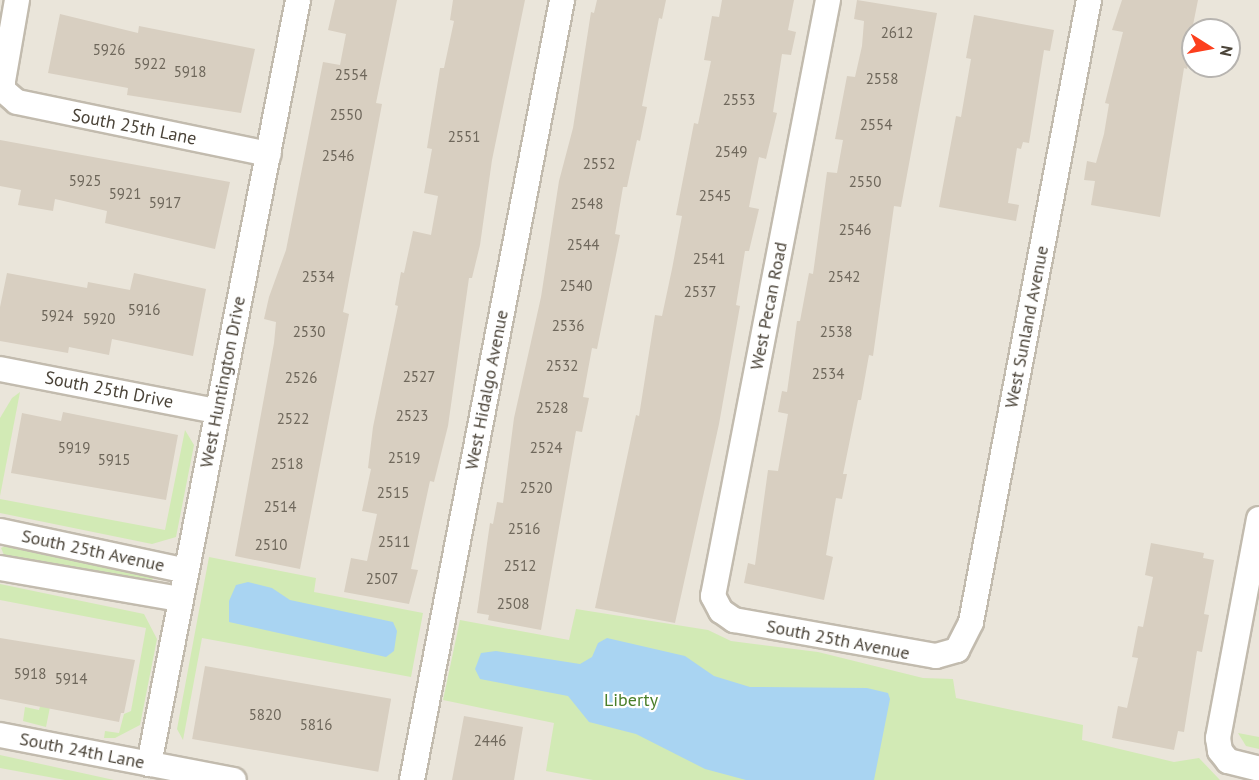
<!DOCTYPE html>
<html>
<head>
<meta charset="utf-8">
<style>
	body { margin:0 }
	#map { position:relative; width:1259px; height:780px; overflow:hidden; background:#f6f3ec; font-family:"PT Sans",sans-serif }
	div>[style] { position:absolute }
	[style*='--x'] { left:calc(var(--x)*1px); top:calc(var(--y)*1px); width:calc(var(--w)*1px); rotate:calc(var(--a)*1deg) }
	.residential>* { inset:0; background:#eae5da }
	.green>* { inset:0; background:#d2eab5 }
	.water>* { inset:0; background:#a9d4f2 }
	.building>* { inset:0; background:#d8cfc1; transform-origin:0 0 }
	.roads { filter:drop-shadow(2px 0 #c2bbae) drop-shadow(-2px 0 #c2bbae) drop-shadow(0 2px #c2bbae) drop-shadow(0 -2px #c2bbae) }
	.minor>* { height:24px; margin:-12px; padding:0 12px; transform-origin:12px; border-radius:12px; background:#fff }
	span { translate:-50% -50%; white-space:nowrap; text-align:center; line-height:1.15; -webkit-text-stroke:4.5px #fff; paint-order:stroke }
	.number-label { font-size:15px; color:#6e675b }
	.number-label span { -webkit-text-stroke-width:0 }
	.street-label { font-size:18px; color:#4b4439 }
	.park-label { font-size:18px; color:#4a7f2a }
	.north { position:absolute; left:1181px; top:18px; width:60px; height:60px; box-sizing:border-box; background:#fff; border:2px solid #b7b4b0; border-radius:50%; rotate:101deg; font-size:16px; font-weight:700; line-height:24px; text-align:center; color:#4b4439 }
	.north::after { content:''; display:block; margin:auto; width:21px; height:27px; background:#fc3f1d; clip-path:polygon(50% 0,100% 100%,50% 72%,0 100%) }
</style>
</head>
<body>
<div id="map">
	<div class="residential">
		<div style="clip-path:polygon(evenodd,0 0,1259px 0,1259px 780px,0 780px,0 0,1193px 30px,1229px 30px,1229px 66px,1193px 66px,1193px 30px)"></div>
	</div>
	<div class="green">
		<div style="clip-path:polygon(20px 392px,0 496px,0 418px,12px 398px)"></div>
		<div style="clip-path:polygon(185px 430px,194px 445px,176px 537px,152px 544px,0 513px,0 499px,165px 530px)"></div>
		<div style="clip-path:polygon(5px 546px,151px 573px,153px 579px,149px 582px,4px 555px,1px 548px)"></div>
		<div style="clip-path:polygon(209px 557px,316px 578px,314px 592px,423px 613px,411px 677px,202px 638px,183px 740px,177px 729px)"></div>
		<div style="clip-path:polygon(0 584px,144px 614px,157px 639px,140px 725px,115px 738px,104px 738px,105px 731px,119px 733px,124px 714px,131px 711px,146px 628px,0 600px)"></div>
		<div style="clip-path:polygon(576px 609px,708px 630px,731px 641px,818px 652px,923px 678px,953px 679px,956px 698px,1083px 725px,1082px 740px,1174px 762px,1199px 758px,1220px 780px,593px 780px,546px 771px,554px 723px,443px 700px,460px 620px,569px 640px)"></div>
		<div style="clip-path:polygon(42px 700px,51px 702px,46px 727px,23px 721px,25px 707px,39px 710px)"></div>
		<div style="clip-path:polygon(1238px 733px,1259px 737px,1259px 749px,1246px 746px)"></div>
		<div style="clip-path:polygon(0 755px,114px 780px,131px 780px,65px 780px,0 768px)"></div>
	</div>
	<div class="water">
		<div style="clip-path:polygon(248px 582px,272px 588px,290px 600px,393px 622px,397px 631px,394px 651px,386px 657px,229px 622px,229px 601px,236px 585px)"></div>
		<div style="clip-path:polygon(607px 638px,685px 656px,714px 676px,750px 687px,867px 688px,888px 693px,890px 699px,874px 780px,746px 780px,705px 769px,636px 734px,589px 722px,568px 696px,480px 679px,475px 669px,481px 653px,496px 651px,580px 664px,592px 657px,598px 643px)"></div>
	</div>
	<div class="building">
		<div style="clip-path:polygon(335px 0,397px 0,376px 103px,382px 104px,343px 312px,349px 314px,300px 569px,235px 556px,274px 343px,276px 322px,264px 319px,269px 297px,286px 250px,323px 62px,340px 65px,346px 34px,328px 30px)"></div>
		<div style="clip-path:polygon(453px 0,525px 0,492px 160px,480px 245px,472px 278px,469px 278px,448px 426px,434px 482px,430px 481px,411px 569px,418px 570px,409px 604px,344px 592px,351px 558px,367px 561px,377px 514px,362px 511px,371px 469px,368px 468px,373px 427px,398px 306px,395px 305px,401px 272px,404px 273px,413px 231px,431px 235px,438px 196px,424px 193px,432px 149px,427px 148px,440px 68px,444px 68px,454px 21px,450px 20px)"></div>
		<div style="clip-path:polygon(597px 0,666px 0,662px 19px,659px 18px,642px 106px,647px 107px,640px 141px,637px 140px,627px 187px,623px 187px,615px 234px,620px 235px,597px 349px,592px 348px,583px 397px,589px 398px,582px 432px,576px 431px,541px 630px,488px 620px,489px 615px,477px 613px,490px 523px,493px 524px,497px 502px,503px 503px,514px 418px,541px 297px,559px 181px,573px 128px,591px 12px,594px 13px)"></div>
		<div style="clip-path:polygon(722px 0,794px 0,788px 30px,796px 32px,791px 55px,782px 54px,773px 112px,777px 113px,766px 159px,759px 157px,749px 207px,759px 209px,749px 251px,745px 251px,736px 305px,740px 306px,719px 424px,675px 623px,595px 608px,636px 415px,639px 416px,655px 315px,662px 316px,672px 269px,682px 216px,676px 215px,694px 123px,698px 124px,711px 61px,704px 60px,712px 16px,719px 17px)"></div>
		<div style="clip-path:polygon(857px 0,937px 13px,901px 207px,894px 206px,873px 356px,869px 355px,861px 400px,858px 400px,843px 474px,847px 474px,842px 499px,836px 498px,826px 555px,833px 557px,824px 600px,744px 583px,748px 563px,755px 565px,768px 470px,778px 471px,788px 414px,778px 412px,782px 391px,787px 392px,797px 321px,800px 321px,809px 273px,813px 274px,827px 172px,837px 173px,843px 140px,835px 139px,847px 76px,855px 77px,862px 46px,864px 21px,854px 19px)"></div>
		<div style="clip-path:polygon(1122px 0,1198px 0,1193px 25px,1197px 25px,1187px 69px,1184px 68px,1160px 217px,1091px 205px,1095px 181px,1084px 180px,1087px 161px,1096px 163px,1104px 134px,1109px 104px,1105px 103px,1123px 32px,1112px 30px)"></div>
		<div style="clip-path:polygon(60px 14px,138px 33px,139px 26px,255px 49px,241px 113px,127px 95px,128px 88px,48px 73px)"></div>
		<div style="clip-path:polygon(974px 15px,1054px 30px,1050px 51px,1044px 50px,1029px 143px,1023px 142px,1021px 149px,1017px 148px,1008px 203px,1019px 205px,1016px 221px,939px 207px,956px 116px,961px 117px,971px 59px,966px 58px)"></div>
		<div style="clip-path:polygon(0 140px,230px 182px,215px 249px,105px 223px,107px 211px,55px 199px,53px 211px,18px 205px,21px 190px,0 186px)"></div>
		<div style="clip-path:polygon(7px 273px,87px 288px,88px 282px,130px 290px,134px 273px,206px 289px,193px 356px,112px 339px,109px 355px,69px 347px,68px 353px,0 341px,0 307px)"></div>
		<div style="clip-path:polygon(63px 412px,178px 435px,166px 500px,11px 473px,22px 413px,61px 421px)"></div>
		<div style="clip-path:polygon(1151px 543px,1204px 553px,1203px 558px,1214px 560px,1204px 614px,1209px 615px,1202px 652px,1197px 651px,1184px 732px,1178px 731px,1174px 750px,1112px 738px,1118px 706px,1127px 708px,1138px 658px,1132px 657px,1138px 626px,1143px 627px,1153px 577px,1145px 575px)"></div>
		<div style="clip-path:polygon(0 638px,135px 660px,124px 713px,121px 713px,119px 722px,0 699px)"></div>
		<div style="left:205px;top:666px;width:189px;height:74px;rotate:10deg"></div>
		<div style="clip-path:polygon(464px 716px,523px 727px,514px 780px,452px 780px)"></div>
	</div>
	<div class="roads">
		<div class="minor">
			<div style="--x:17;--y:0;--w:82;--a:99.8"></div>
			<div style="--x:3;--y:81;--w:9;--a:90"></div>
			<div style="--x:3;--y:90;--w:18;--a:41"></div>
			<div style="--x:17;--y:102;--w:257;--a:11.7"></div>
			<div style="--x:828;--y:0;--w:607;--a:100.92"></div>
			<div style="--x:713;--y:596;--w:17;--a:62"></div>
			<div style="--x:721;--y:611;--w:16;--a:35"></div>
			<div style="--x:734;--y:620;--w:205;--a:10.1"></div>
			<div style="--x:936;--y:656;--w:22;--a:-16"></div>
			<div style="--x:957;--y:650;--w:31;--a:-63"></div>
			<div style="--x:971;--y:622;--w:633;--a:-79.26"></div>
			<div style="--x:0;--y:369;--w:221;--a:11"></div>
			<div style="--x:1259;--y:519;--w:223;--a:100.6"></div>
			<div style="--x:1218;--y:738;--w:13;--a:81"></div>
			<div style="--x:1220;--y:751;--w:13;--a:51"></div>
			<div style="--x:1228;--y:761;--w:32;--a:14"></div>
			<div style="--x:0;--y:531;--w:190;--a:12.1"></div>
			<div style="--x:0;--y:568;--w:183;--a:9.8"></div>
			<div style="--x:0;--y:735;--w:238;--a:10.9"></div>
			<div style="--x:149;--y:764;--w:778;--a:-78.96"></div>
			<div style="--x:412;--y:780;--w:794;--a:-79.11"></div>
		</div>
	</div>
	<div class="number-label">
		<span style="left:897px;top:33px">2612</span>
		<span style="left:109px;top:50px">5926</span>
		<span style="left:150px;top:64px">5922</span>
		<span style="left:190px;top:72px">5918</span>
		<span style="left:351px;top:75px">2554</span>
		<span style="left:882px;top:79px">2558</span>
		<span style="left:739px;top:100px">2553</span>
		<span style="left:346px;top:115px">2550</span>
		<span style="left:876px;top:125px">2554</span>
		<span style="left:464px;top:137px">2551</span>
		<span style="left:731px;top:152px">2549</span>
		<span style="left:338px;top:156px">2546</span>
		<span style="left:599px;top:164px">2552</span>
		<span style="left:85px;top:181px">5925</span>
		<span style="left:865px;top:182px">2550</span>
		<span style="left:125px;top:194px">5921</span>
		<span style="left:715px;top:196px">2545</span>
		<span style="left:165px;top:203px">5917</span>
		<span style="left:587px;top:204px">2548</span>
		<span style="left:855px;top:230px">2546</span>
		<span style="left:583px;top:245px">2544</span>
		<span style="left:709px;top:259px">2541</span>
		<span style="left:318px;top:277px">2534</span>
		<span style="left:844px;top:277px">2542</span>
		<span style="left:576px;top:286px">2540</span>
		<span style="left:700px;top:292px">2537</span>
		<span style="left:144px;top:310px">5916</span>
		<span style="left:57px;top:316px">5924</span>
		<span style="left:99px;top:319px">5920</span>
		<span style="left:568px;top:326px">2536</span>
		<span style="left:309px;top:332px">2530</span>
		<span style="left:836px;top:332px">2538</span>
		<span style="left:562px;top:366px">2532</span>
		<span style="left:828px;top:374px">2534</span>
		<span style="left:419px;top:377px">2527</span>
		<span style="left:301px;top:378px">2526</span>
		<span style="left:552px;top:408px">2528</span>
		<span style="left:412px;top:416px">2523</span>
		<span style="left:293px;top:419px">2522</span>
		<span style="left:74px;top:448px">5919</span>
		<span style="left:546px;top:448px">2524</span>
		<span style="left:404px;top:458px">2519</span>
		<span style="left:114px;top:460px">5915</span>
		<span style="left:287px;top:464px">2518</span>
		<span style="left:536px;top:488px">2520</span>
		<span style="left:393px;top:493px">2515</span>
		<span style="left:280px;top:507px">2514</span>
		<span style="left:524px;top:529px">2516</span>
		<span style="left:394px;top:542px">2511</span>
		<span style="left:271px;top:545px">2510</span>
		<span style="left:520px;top:566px">2512</span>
		<span style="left:382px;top:579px">2507</span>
		<span style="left:513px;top:604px">2508</span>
		<span style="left:30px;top:674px">5918</span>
		<span style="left:71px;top:679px">5914</span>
		<span style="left:265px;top:715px">5820</span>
		<span style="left:316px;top:725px">5816</span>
		<span style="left:490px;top:741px">2446</span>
	</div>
	<div class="street-label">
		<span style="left:134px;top:127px;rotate:11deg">South 25th Lane</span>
		<span style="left:769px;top:306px;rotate:-79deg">West Pecan Road</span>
		<span style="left:1027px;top:327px;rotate:-79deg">West Sunland Avenue</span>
		<span style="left:223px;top:382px;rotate:-79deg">West Huntington Drive</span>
		<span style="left:109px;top:390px;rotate:11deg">South 25th Drive</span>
		<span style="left:487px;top:390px;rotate:-79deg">West Hidalgo Avenue</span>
		<span style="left:93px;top:551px;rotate:12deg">South 25th Avenue</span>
		<span style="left:838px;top:640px;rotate:11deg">South 25th Avenue</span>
		<span style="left:82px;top:751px;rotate:11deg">South 24th Lane</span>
	</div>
	<div class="park-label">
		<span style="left:631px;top:700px">Liberty</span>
	</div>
	<div class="north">N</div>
</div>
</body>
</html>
